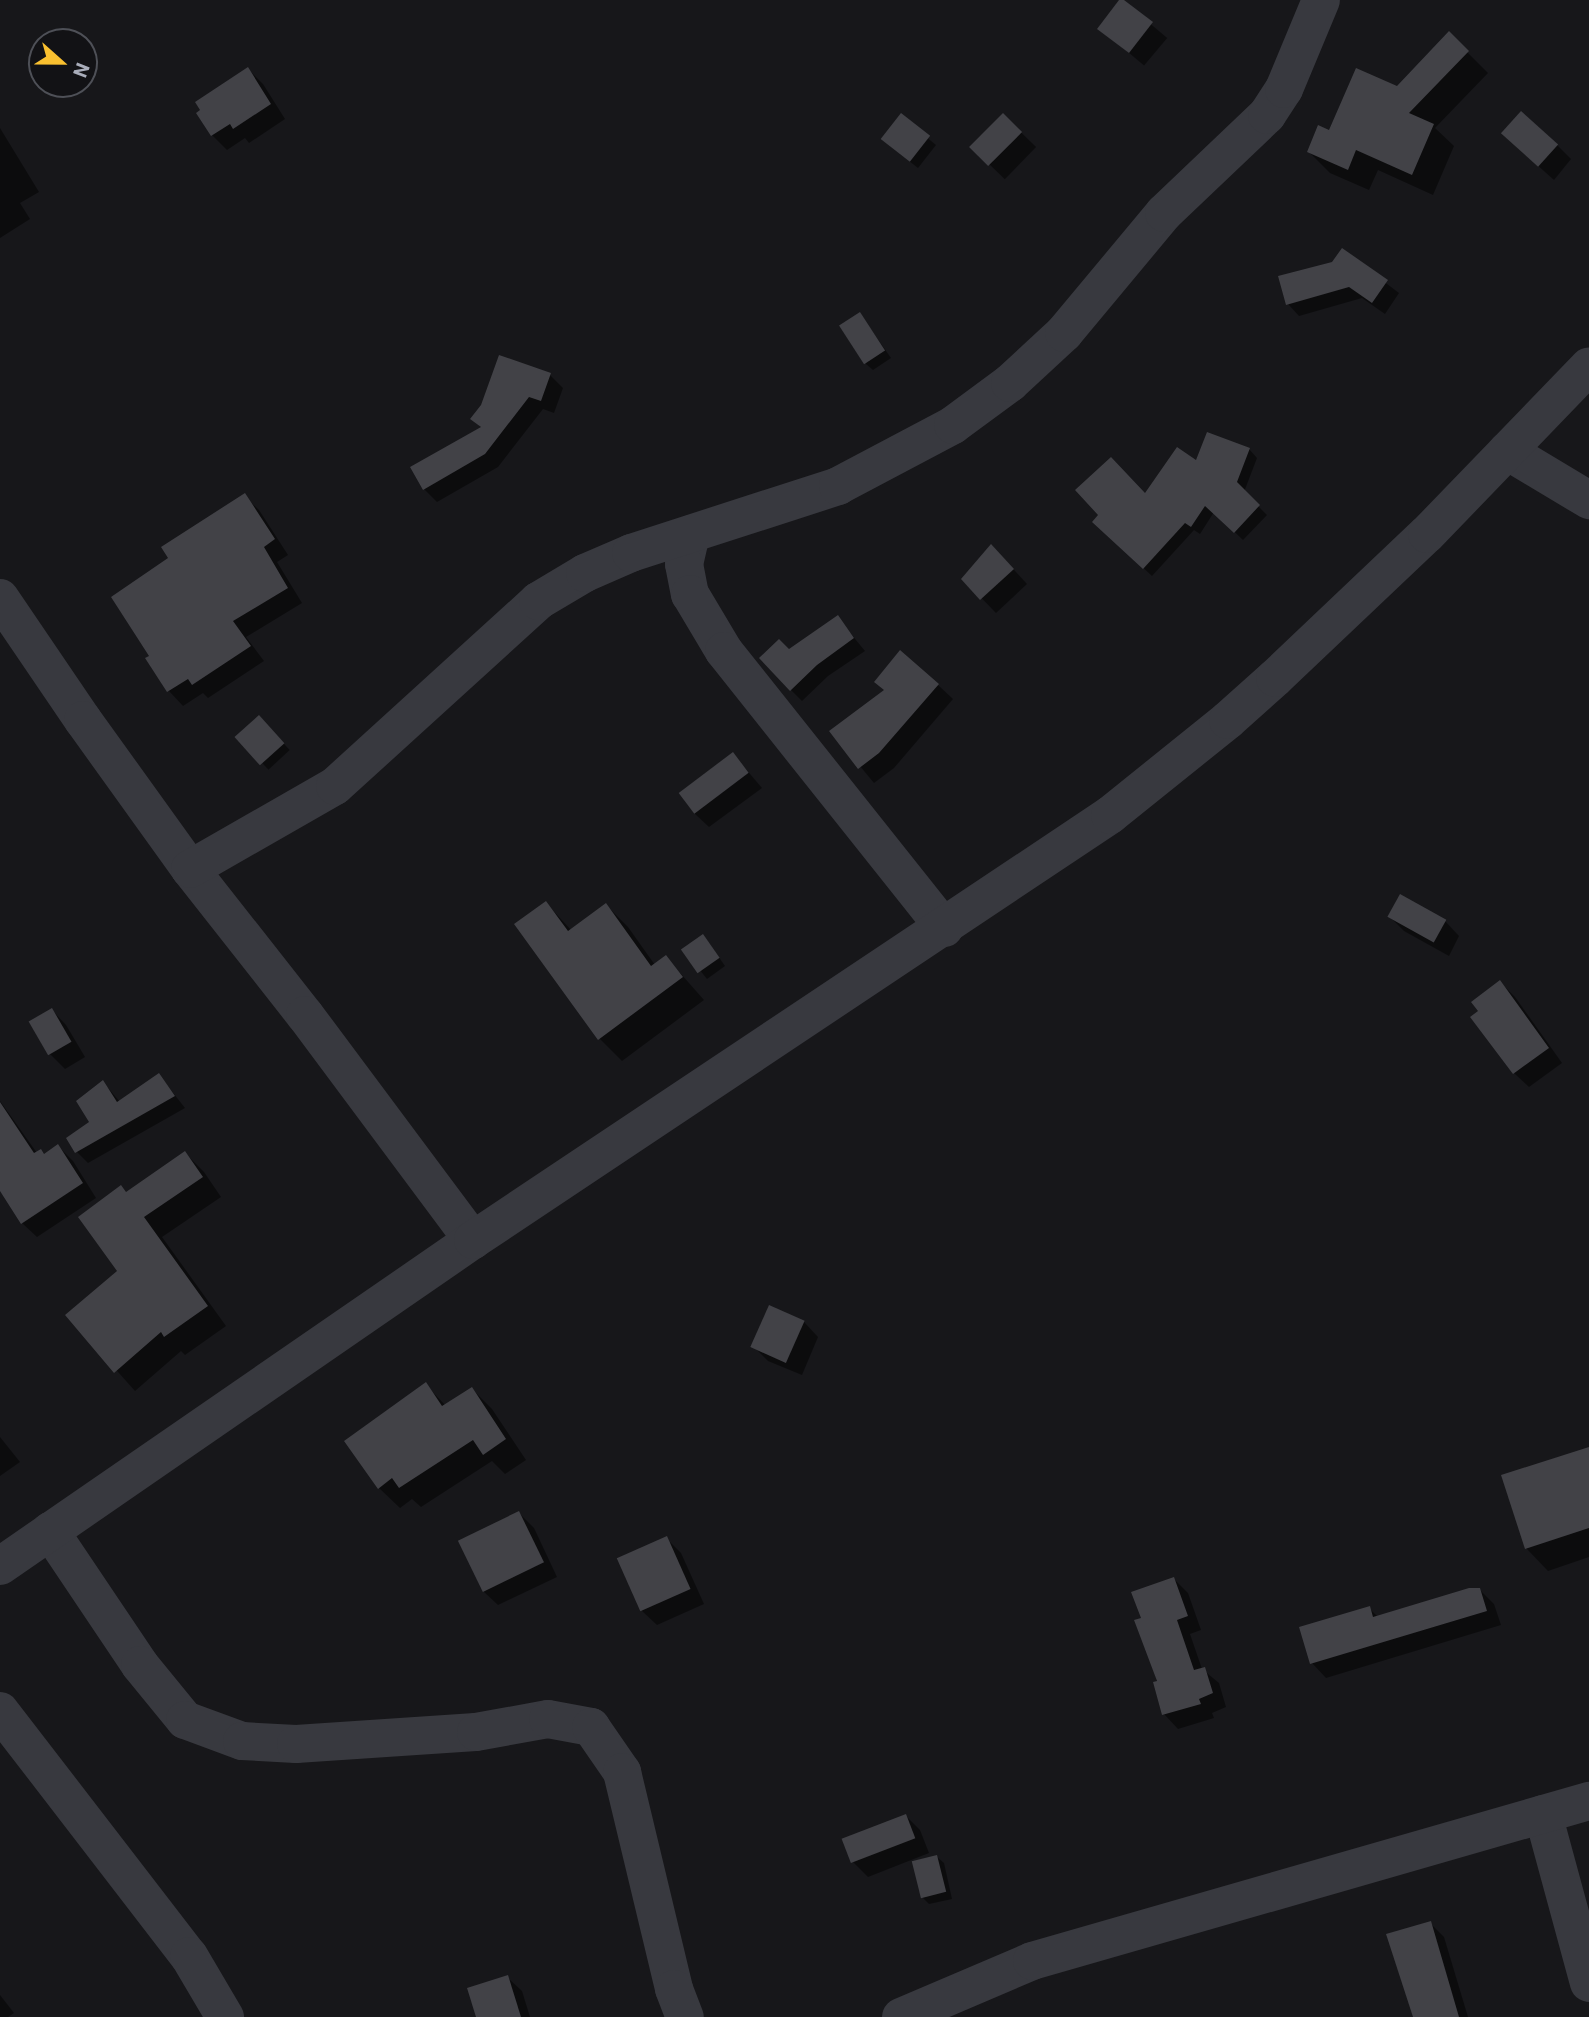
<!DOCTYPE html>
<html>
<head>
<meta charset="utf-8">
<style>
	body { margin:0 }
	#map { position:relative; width:1589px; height:2017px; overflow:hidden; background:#17171a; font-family:Roboto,sans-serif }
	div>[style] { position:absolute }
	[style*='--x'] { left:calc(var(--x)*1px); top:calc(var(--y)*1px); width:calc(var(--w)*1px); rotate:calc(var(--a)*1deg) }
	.shadow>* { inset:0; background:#0007; transform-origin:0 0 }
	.building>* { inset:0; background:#424247; transform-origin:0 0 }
	.minor>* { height:38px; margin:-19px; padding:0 19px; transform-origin:19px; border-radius:19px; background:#38393f }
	span { translate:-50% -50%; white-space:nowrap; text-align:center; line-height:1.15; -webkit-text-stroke:5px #121215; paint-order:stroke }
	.north { position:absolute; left:28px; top:28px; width:70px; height:70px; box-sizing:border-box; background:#121215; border:2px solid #4e5057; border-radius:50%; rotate:111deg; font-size:19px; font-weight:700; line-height:28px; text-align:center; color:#a9adba }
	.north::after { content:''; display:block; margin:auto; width:24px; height:32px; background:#f9c030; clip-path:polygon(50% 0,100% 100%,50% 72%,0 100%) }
</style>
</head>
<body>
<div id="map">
	<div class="shadow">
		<div style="left:1122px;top:0;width:59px;height:36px;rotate:40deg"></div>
		<div style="clip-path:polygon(1449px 34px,1488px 73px,1435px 128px,1454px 146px,1433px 195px,1378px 170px,1369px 190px,1330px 173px,1309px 152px,1397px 88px)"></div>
		<div style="clip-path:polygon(248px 69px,263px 84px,285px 119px,249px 143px,245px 138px,227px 150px,212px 135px)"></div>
		<div style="left:1003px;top:115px;width:46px;height:45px;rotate:44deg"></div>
		<div style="clip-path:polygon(901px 116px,936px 145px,918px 168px,890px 146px)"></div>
		<div style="clip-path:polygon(0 128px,39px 192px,20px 203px,30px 219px,0 238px)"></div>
		<div style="clip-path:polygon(1557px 145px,1571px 159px,1554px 180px,1518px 148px)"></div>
		<div style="clip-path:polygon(1342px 250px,1399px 293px,1385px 314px,1362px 298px,1299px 316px,1288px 304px,1333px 263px)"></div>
		<div style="clip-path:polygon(860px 314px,891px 358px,873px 370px,866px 364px)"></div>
		<div style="clip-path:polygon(550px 375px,563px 388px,554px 413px,543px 409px,498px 467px,437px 502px,424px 489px,482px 428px,472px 418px)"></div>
		<div style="clip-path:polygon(1249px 449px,1257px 458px,1244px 492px,1267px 515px,1243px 540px,1214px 512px,1200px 534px,1194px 530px,1152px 576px,1094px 522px,1146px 496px,1197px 463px)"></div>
		<div style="clip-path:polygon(244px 496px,259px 510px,288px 555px,277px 562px,302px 603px,246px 637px,264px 661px,208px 698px,203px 693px,183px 706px,169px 691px,147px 659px,152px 656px,171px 559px)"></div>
		<div style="clip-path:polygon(1006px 561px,1027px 584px,996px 613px,963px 579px)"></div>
		<div style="clip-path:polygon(837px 617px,865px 651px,828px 676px,802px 701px,791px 690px,789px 652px)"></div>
		<div style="clip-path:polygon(938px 685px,953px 699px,894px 768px,874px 783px,831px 731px)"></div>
		<div style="left:259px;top:717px;width:45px;height:29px;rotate:47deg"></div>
		<div style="clip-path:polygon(733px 754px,762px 788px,709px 827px,694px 813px)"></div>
		<div style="clip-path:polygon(546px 903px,572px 931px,606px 905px,628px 927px,655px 965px,666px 957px,704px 1000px,622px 1061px,600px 1039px,516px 925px)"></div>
		<div style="clip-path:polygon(1389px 916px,1445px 921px,1459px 936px,1449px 956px,1404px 931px)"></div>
		<div style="clip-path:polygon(709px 943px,725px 966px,707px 979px,684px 950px)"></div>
		<div style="clip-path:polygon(1500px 982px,1515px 997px,1562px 1063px,1529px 1087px,1514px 1073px,1481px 1012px)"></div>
		<div style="clip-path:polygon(52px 1010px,66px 1025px,85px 1057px,65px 1069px,50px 1054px,31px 1022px)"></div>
		<div style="clip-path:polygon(159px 1075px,185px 1108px,88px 1163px,77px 1152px,92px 1122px,103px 1082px,120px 1102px)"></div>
		<div style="clip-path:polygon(0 1101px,37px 1153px,45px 1155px,58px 1146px,73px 1161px,96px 1198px,37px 1237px,22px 1223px,0 1190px)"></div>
		<div style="clip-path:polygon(185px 1153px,204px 1172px,221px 1197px,162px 1237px,226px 1326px,185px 1355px,181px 1351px,135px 1391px,68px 1316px,120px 1271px,127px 1193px)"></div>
		<div style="clip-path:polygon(804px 1322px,818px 1337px,802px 1375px,768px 1361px,753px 1346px)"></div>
		<div style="clip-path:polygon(426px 1385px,446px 1406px,472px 1389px,492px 1409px,526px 1460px,505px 1474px,492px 1461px,421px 1507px,412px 1499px,400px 1508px,379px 1488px)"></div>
		<div style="clip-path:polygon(0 1437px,20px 1462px,0 1476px)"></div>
		<div style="clip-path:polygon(1589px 1452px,1589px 1557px,1548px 1571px,1526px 1548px)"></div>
		<div style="clip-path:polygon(519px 1513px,534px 1528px,557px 1577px,498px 1605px,483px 1591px)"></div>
		<div style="clip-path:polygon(666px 1538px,681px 1553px,704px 1604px,657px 1625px,642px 1611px)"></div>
		<div style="clip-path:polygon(1174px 1579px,1188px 1593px,1201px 1630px,1190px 1634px,1202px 1669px,1219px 1683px,1226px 1707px,1212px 1713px,1214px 1718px,1178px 1729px,1164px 1714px,1143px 1619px)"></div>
		<div style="clip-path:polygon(1479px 1589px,1494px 1604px,1501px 1625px,1326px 1678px,1312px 1663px,1369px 1608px,1378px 1617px)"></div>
		<div style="clip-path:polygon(906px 1816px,920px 1830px,929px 1853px,868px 1877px,853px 1862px)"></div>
		<div style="clip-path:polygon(937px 1857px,944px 1863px,952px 1899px,929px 1904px,922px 1897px)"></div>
		<div style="clip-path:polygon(1430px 1923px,1444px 1937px,1468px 2017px,1413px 2017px)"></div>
		<div style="clip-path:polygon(507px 1977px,522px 1991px,530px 2017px,478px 2017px)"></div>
		<div style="clip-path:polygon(0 1995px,14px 2013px,8px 2017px,0 2017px)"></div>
	</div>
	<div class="building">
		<div style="clip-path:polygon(1119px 0,1124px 0,1153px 22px,1129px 53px,1097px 29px)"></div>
		<div style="clip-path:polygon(1449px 31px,1469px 51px,1409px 113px,1434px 124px,1412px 175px,1356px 150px,1348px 170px,1307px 152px,1318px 125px,1329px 130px,1356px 68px,1397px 86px)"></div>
		<div style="clip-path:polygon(248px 67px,271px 104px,233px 129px,230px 124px,211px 136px,196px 113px,200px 110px,195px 102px)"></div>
		<div style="left:1521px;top:111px;width:50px;height:30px;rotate:42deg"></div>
		<div style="left:901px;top:113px;width:37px;height:33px;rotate:38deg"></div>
		<div style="left:1003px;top:113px;width:27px;height:48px;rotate:45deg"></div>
		<div style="clip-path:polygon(1342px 248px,1388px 280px,1372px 303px,1349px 287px,1286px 305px,1278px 276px,1332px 262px)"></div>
		<div style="left:860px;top:312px;width:46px;height:25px;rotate:57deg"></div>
		<div style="clip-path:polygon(499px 355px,551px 373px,541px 401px,529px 397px,485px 454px,423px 490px,410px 467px,481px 427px,470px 419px,481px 405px)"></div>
		<div style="clip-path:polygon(1207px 432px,1250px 448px,1237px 482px,1260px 505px,1234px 533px,1205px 506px,1191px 527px,1185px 523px,1143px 569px,1092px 522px,1098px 515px,1075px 490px,1111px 457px,1145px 493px,1177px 447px,1196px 460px)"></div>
		<div style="clip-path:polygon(245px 493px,275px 539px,264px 547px,288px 588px,233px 621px,251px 646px,192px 685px,188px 679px,167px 692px,145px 658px,149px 656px,111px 597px,168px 558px,161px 547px)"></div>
		<div style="clip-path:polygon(991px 544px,1014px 569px,980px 600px,961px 579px)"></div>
		<div style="clip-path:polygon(838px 615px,854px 638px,817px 665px,790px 691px,759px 658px,779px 639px,789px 649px)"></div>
		<div style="clip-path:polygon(900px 650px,939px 684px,879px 753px,858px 769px,829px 731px,884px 690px,874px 682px)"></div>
		<div style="left:259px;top:715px;width:38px;height:33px;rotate:48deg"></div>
		<div style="left:733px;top:752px;width:26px;height:68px;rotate:53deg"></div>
		<div style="left:1400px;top:894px;width:53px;height:26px;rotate:29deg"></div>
		<div style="clip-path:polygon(546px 901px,568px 931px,606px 903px,651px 966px,666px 955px,683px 977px,598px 1040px,514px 924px)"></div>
		<div style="left:703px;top:934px;width:29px;height:27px;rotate:55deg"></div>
		<div style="clip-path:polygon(1500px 980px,1549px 1048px,1513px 1074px,1470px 1017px,1478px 1011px,1471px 1002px)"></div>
		<div style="left:52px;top:1008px;width:39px;height:27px;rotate:60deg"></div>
		<div style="clip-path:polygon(159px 1073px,175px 1096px,75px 1153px,66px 1138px,89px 1122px,76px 1101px,103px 1080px,117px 1102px)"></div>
		<div style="clip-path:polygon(0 1102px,34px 1153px,41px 1149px,44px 1154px,58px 1144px,83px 1183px,21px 1224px,0 1191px)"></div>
		<div style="clip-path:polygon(185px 1151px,203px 1177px,144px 1217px,208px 1306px,164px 1337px,161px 1332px,114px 1373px,65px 1315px,117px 1271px,78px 1217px,121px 1185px,126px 1192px)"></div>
		<div style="left:769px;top:1305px;width:39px;height:46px;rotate:24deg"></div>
		<div style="clip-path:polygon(426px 1382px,442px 1406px,472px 1387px,506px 1439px,483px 1455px,473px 1440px,399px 1488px,392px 1478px,378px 1489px,344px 1441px)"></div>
		<div style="clip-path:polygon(1589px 1447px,1589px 1528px,1525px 1549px,1501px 1475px)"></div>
		<div style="left:519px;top:1511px;width:57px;height:68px;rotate:64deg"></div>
		<div style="left:667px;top:1536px;width:58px;height:55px;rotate:66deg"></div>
		<div style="clip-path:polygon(1174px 1577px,1188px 1616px,1177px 1620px,1194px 1670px,1205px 1667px,1213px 1693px,1199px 1699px,1201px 1704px,1162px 1715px,1153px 1682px,1157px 1681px,1134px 1620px,1141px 1618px,1131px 1592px)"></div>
		<div style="clip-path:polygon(1469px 1588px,1480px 1588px,1487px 1611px,1310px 1664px,1299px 1627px,1370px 1606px,1373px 1617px)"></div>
		<div style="left:906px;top:1814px;width:26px;height:69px;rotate:69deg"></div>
		<div style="left:937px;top:1855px;width:38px;height:26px;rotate:76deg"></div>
		<div style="clip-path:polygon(1431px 1921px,1459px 2017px,1413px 2017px,1386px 1934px)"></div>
		<div style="clip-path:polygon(508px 1975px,521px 2017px,476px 2017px,467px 1988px)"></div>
	</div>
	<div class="minor">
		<div style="--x:1507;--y:451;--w:96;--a:30.9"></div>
		<div style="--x:691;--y:534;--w:31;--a:103"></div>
		<div style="--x:684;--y:564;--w:31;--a:79"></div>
		<div style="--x:690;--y:594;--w:66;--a:59.2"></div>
		<div style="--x:724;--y:651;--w:354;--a:51.5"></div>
		<div style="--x:0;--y:598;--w:148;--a:55.8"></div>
		<div style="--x:83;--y:720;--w:183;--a:54.3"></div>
		<div style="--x:190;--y:869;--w:186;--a:51.8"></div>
		<div style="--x:305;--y:1015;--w:281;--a:53.3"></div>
		<div style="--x:190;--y:869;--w:167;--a:-29.8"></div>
		<div style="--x:335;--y:786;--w:275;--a:-42.3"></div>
		<div style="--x:538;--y:601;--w:55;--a:-30.8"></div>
		<div style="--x:585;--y:573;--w:50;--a:-23.5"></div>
		<div style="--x:631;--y:553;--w:218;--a:-17.9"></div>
		<div style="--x:838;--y:486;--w:130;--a:-27.9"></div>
		<div style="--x:953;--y:425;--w:71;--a:-36.4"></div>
		<div style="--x:1010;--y:383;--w:74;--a:-42.8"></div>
		<div style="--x:1064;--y:333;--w:156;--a:-50.2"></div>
		<div style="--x:1164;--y:213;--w:142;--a:-43.6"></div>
		<div style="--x:1267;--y:115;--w:31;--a:-57"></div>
		<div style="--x:1284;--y:89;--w:96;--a:-67.4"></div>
		<div style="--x:50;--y:1531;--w:161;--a:56.1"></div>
		<div style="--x:140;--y:1665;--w:71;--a:50.7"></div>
		<div style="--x:185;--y:1720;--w:61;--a:20.2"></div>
		<div style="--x:242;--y:1741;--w:54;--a:3.2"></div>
		<div style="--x:296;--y:1744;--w:180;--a:-3.8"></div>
		<div style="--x:476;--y:1732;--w:73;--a:-10.2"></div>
		<div style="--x:548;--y:1719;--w:44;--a:10.5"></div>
		<div style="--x:591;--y:1727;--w:55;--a:55.4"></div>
		<div style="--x:622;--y:1772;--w:223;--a:76.5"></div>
		<div style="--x:674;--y:1989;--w:30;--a:69"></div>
		<div style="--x:0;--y:1566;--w:574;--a:-34.58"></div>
		<div style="--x:473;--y:1240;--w:766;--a:-33.71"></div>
		<div style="--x:1110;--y:815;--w:151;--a:-38.8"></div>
		<div style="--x:1228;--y:720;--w:63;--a:-41.8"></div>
		<div style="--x:1275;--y:678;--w:209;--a:-43.5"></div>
		<div style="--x:1427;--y:534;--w:233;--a:-46"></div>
		<div style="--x:0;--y:1711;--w:309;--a:52.4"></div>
		<div style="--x:189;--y:1956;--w:71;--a:59.5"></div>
		<div style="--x:1543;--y:1814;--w:175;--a:74.8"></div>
		<div style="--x:901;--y:2017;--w:142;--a:-23.1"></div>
		<div style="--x:1032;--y:1961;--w:580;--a:-16.03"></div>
	</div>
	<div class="north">N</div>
</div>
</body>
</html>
